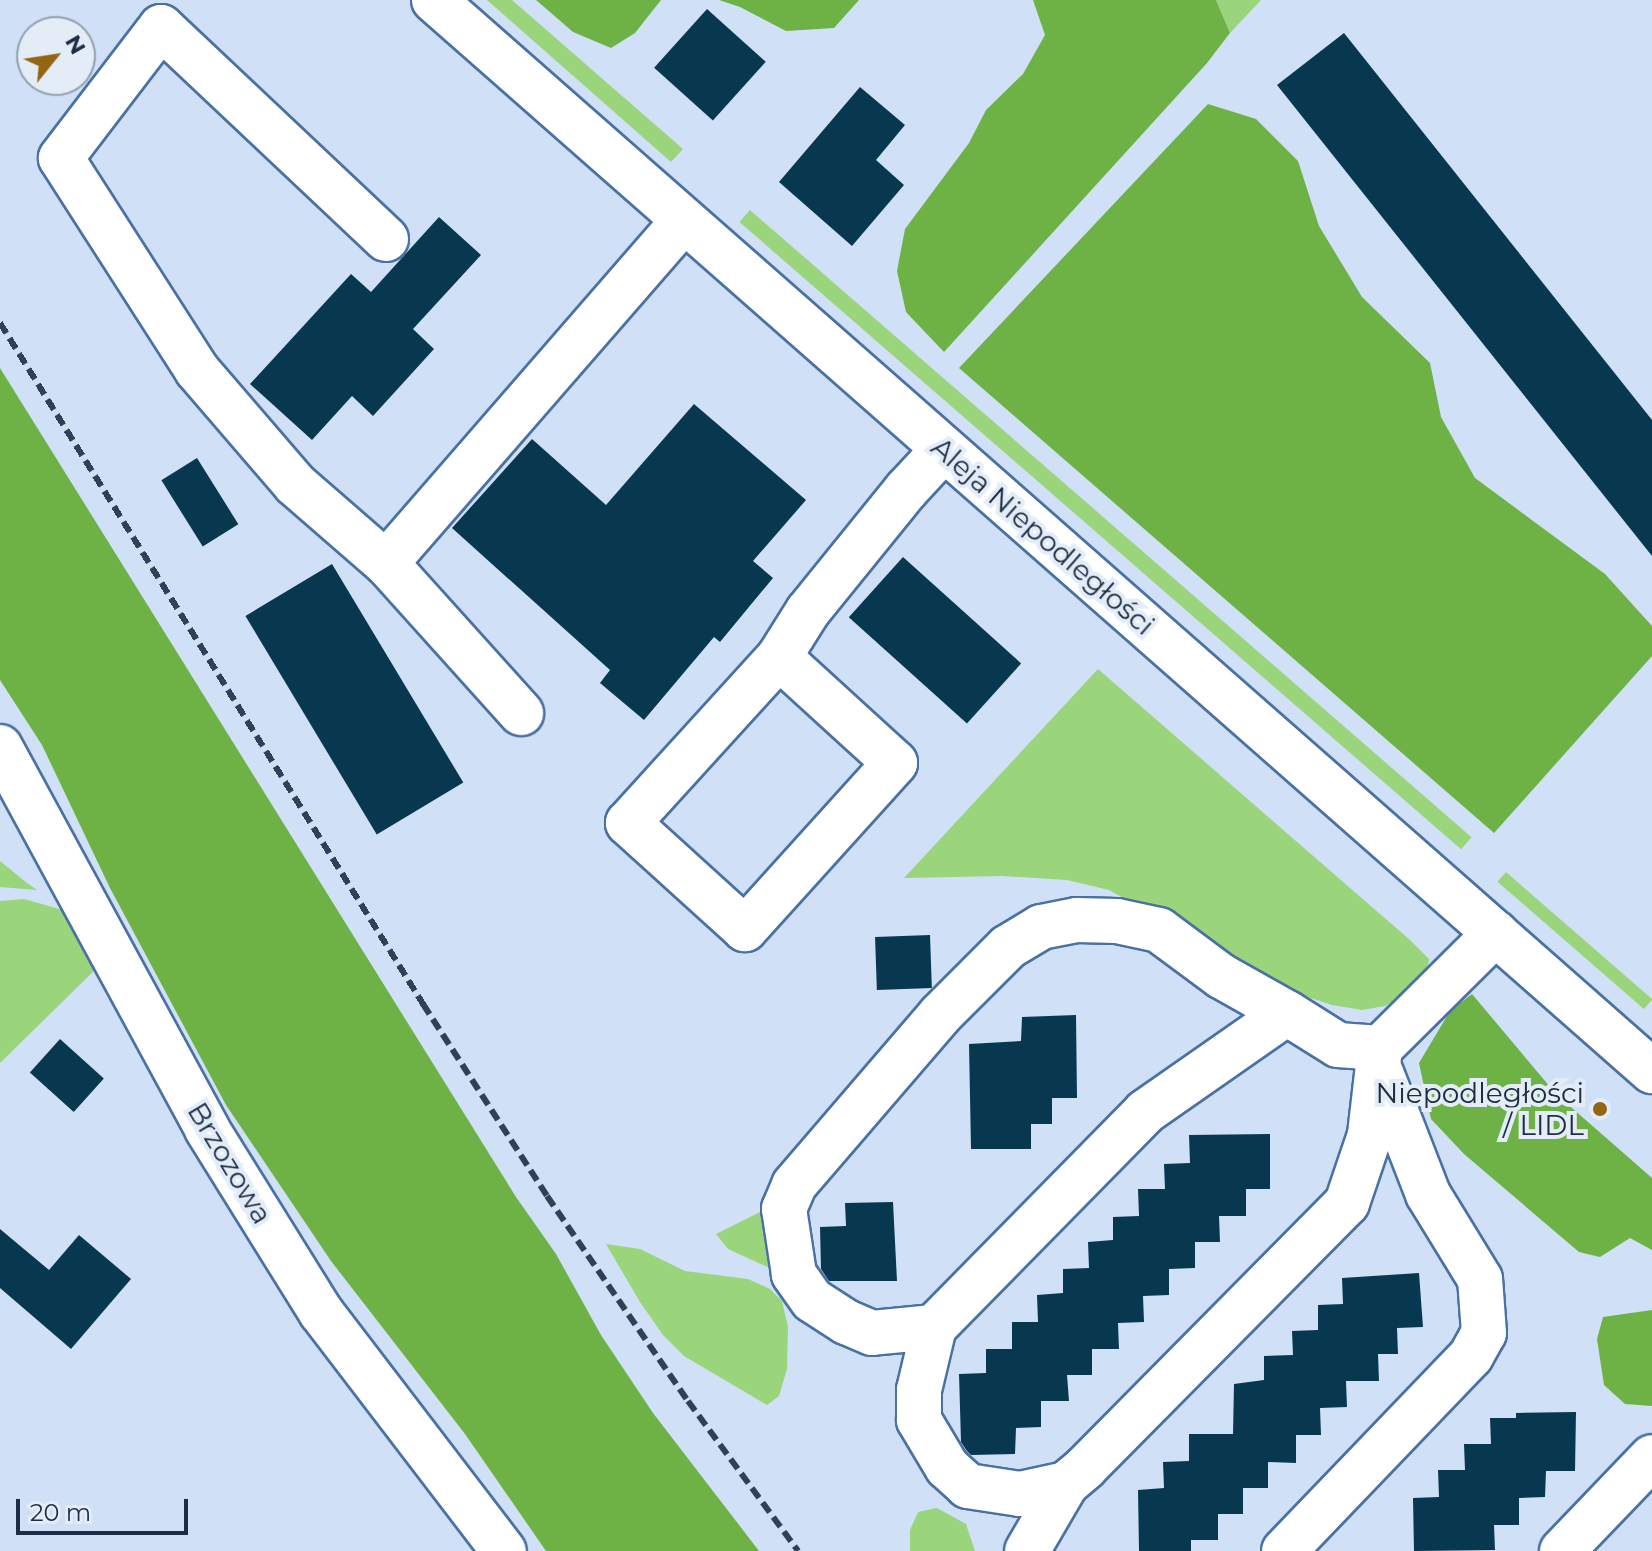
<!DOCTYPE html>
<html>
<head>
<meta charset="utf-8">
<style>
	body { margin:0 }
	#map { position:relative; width:1652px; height:1551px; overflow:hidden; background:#cfe0f7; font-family:Montserrat,sans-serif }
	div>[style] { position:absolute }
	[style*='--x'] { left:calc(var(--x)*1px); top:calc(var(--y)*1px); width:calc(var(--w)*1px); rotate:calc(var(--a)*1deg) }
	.green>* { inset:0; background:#9ad57c; transform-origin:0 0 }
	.forest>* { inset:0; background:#6eb246 }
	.building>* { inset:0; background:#08384f; transform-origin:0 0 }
	.roads { filter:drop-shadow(2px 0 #4a71a4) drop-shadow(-2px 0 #4a71a4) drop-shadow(0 2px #4a71a4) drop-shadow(0 -2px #4a71a4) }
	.minor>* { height:44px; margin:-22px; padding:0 22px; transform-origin:22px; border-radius:22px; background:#fff }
	.rail>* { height:6px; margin-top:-3px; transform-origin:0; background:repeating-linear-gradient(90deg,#304157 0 12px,transparent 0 18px) }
	.dots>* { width:22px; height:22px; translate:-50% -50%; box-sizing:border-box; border:4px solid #e4ecf8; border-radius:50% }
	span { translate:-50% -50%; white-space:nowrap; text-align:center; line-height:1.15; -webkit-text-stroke:8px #e4ecf8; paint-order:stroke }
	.street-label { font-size:28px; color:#1d2e44 }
	.poi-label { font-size:28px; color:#1d2e44 }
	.right { translate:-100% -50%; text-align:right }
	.north { position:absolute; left:16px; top:16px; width:80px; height:80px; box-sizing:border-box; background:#e4ecf8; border:2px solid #94a0b0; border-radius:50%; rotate:60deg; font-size:22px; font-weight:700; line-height:32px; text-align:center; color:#1d2e44 }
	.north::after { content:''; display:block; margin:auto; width:28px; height:36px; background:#946513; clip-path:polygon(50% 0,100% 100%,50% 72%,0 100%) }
	.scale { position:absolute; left:16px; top:1499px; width:172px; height:36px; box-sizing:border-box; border:4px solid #1d2e44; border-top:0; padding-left:10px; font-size:24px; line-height:28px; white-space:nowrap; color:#1d2e44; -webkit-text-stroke:6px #e4ecf8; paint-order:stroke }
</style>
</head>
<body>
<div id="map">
	<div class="green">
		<div style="clip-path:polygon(487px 0,512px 0,683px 149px,671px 162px)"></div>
		<div style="clip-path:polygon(1216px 0,1261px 0,1230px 33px)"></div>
		<div style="left:750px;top:210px;width:956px;height:16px;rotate:41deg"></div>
		<div style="clip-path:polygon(1098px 669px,1410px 940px,1429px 959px,1426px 976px,1408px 994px,1385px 1006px,1362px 1010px,1332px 1005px,1290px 991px,1109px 890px,1067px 880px,1003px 876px,904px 878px)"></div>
		<div style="clip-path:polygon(0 861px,27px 883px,37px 890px,0 887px)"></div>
		<div style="left:1506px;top:872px;width:194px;height:13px;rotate:41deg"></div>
		<div style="clip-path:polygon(24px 899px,63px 910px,79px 927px,100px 965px,0 1063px,0 901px)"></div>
		<div style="clip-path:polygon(766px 1209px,785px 1275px,728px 1249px,716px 1234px)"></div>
		<div style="clip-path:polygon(606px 1244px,640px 1249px,685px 1271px,748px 1279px,770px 1289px,782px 1301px,788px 1327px,787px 1369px,779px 1396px,767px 1405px,684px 1356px,663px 1335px,640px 1302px)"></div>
		<div style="clip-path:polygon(937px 1508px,966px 1524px,975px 1551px,910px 1551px,910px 1530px,918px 1512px)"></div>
	</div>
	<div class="forest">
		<div style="clip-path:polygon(536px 0,661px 0,635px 33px,611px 48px,573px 32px)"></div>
		<div style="clip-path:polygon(719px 0,859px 0,834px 28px,786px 31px,740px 7px)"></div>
		<div style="clip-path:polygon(1033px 0,1216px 0,1230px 33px,1207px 63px,944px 352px,906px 312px,897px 271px,905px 229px,969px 143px,986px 110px,1023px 74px,1045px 35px)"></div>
		<div style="clip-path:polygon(1208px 104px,1256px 119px,1298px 161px,1319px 226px,1362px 297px,1430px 363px,1441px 417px,1475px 478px,1605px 574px,1652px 626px,1652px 656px,1494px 833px,959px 368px)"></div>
		<div style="clip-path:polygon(0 368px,516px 1197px,556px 1254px,601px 1335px,653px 1413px,759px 1551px,546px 1551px,465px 1434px,331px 1261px,226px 1105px,110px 888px,42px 745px,0 680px)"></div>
		<div style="clip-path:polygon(1472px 994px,1556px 1094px,1652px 1178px,1652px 1250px,1630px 1238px,1600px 1257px,1579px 1252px,1464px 1154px,1431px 1119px,1419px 1063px,1450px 1011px)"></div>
		<div style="clip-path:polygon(1652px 1310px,1652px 1406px,1625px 1404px,1604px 1385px,1597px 1339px,1603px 1317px)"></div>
	</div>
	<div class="building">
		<div style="left:707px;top:9px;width:79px;height:79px;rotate:42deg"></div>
		<div style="clip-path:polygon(1344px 33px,1652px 420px,1652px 556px,1277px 85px)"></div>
		<div style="clip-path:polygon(860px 87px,905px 125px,876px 160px,904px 185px,852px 246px,779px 182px)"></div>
		<div style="clip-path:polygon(439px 217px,481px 255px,413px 329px,434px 349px,373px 416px,352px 396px,312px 440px,250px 384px,351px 274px,371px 292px)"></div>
		<div style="clip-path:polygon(694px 404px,806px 500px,753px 561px,773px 578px,720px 642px,714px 637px,644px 720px,600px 683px,610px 670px,452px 528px,532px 439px,606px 505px)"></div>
		<div style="left:197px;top:458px;width:78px;height:42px;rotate:58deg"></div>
		<div style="left:903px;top:557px;width:159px;height:81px;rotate:42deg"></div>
		<div style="left:332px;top:564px;width:255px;height:101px;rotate:59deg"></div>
		<div style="left:930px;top:935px;width:53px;height:55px;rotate:88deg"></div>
		<div style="clip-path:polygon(1076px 1015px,1077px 1098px,1052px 1098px,1052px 1124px,1031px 1124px,1031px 1149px,971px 1149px,969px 1044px,1021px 1041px,1022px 1017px)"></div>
		<div style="left:60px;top:1039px;width:59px;height:45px;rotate:42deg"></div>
		<div style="clip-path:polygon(1270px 1134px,1270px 1189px,1246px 1189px,1246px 1216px,1219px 1216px,1220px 1242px,1195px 1242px,1195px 1268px,1169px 1269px,1169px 1295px,1143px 1296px,1144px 1322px,1118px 1323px,1119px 1349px,1092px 1349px,1092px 1375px,1067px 1375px,1069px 1401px,1041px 1401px,1041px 1427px,1016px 1428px,1015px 1454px,971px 1455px,967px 1451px,961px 1442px,959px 1374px,986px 1373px,986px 1349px,1012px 1349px,1012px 1322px,1038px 1322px,1037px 1295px,1063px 1293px,1063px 1269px,1089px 1268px,1088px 1242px,1113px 1240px,1113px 1217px,1139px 1216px,1138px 1189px,1165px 1189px,1164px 1164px,1190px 1163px,1189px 1135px)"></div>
		<div style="clip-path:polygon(893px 1202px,897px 1281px,829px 1281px,821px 1269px,820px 1227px,846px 1226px,845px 1203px)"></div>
		<div style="clip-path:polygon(0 1229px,49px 1270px,79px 1235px,131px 1279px,71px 1349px,0 1288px)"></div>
		<div style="clip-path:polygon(1419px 1273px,1423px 1327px,1397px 1328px,1398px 1354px,1378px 1354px,1379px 1381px,1346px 1381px,1347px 1407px,1320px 1408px,1321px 1435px,1296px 1435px,1296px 1463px,1268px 1462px,1268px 1488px,1243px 1488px,1243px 1514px,1218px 1514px,1218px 1540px,1191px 1540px,1191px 1551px,1139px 1551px,1138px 1490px,1164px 1488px,1163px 1462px,1189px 1461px,1189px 1434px,1233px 1434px,1234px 1384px,1264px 1380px,1264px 1356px,1293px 1355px,1292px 1331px,1318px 1330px,1318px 1305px,1343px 1304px,1342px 1278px)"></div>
		<div style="clip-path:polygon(1576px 1412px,1575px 1471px,1546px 1471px,1545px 1497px,1519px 1498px,1519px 1525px,1494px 1525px,1495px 1550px,1414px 1551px,1413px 1498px,1439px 1497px,1438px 1470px,1465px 1470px,1464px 1444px,1491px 1444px,1490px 1418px,1516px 1418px,1516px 1413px)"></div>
	</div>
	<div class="roads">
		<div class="minor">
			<div style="--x:434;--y:0;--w:1622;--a:41.33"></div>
			<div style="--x:386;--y:239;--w:309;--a:-136.7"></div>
			<div style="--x:161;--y:27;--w:165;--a:127.4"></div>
			<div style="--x:61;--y:158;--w:252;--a:57.3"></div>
			<div style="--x:197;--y:370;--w:150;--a:49.3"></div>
			<div style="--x:295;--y:484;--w:121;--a:41"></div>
			<div style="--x:386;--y:563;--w:453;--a:-49"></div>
			<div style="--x:386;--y:563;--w:202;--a:48"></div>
			<div style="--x:779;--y:657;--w:157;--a:42.4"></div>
			<div style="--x:895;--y:763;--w:224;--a:132.1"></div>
			<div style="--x:745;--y:929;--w:158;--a:-137.8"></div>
			<div style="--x:628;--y:823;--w:224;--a:-47.7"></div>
			<div style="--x:779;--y:657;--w:54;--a:-57.8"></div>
			<div style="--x:808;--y:611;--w:156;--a:-51"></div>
			<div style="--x:906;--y:490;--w:56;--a:-47.2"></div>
			<div style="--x:0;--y:747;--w:434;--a:61.5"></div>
			<div style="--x:207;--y:1129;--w:216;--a:58.1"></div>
			<div style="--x:321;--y:1312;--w:301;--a:52.6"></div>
			<div style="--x:1380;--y:1048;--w:88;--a:96.6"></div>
			<div style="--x:1370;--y:1135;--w:72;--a:108.7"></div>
			<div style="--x:1347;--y:1203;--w:373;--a:134.7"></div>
			<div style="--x:1085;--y:1468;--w:25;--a:140"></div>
			<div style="--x:1066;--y:1484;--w:47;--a:167.7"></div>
			<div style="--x:1020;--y:1494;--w:53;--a:-171.3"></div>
			<div style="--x:968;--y:1486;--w:28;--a:-138"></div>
			<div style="--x:947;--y:1467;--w:55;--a:-120.8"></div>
			<div style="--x:919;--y:1420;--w:30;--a:-90"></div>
			<div style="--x:919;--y:1390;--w:65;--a:-76.6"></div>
			<div style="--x:934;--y:1327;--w:301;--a:-45.5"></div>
			<div style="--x:1145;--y:1112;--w:173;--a:-34.9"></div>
			<div style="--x:1287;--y:1013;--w:60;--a:32.1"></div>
			<div style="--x:1338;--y:1045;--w:42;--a:4.1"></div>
			<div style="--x:1380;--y:1048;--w:163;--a:-44.8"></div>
			<div style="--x:934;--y:1327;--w:62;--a:174.5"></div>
			<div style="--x:872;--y:1333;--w:28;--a:-157"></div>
			<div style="--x:846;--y:1322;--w:40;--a:-147.1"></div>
			<div style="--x:812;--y:1300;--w:32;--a:-125"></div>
			<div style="--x:794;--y:1274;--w:66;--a:-98.7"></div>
			<div style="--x:784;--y:1209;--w:26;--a:-67"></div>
			<div style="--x:794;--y:1185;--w:224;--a:-49.3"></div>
			<div style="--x:940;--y:1015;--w:96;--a:-45"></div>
			<div style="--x:1008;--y:947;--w:39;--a:-31"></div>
			<div style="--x:1041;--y:927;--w:37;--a:-11"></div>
			<div style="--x:1077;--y:920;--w:40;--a:1.4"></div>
			<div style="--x:1117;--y:921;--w:43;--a:12.1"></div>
			<div style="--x:1159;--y:930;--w:77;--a:36.6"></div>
			<div style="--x:1221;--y:976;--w:76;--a:29.3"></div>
			<div style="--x:1027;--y:1551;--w:78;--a:-59.8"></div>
			<div style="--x:1284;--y:1551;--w:270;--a:-46.2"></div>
			<div style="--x:1471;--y:1356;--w:26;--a:-61"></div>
			<div style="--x:1484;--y:1333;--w:54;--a:-94.2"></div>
			<div style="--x:1480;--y:1279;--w:100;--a:-121.5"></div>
			<div style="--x:1428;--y:1194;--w:130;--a:-111.2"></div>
			<div style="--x:1562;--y:1551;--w:130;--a:-46.2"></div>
		</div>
	</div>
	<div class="rail">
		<div style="--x:0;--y:323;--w:802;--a:58.15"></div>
		<div style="--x:423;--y:1004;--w:229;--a:57.1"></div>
		<div style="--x:547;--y:1196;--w:249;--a:55.5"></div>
		<div style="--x:688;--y:1401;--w:186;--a:53.7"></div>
	</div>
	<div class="dots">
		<div style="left:1600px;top:1109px;background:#946513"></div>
	</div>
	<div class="street-label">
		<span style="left:1043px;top:536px;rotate:41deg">Aleja Niepodległości</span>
		<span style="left:230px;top:1163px;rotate:59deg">Brzozowa</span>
	</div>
	<div class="poi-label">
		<span class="right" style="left:1584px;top:1109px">Niepodległości<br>/ LIDL</span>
	</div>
	<div class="north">N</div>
	<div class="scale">20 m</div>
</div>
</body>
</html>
